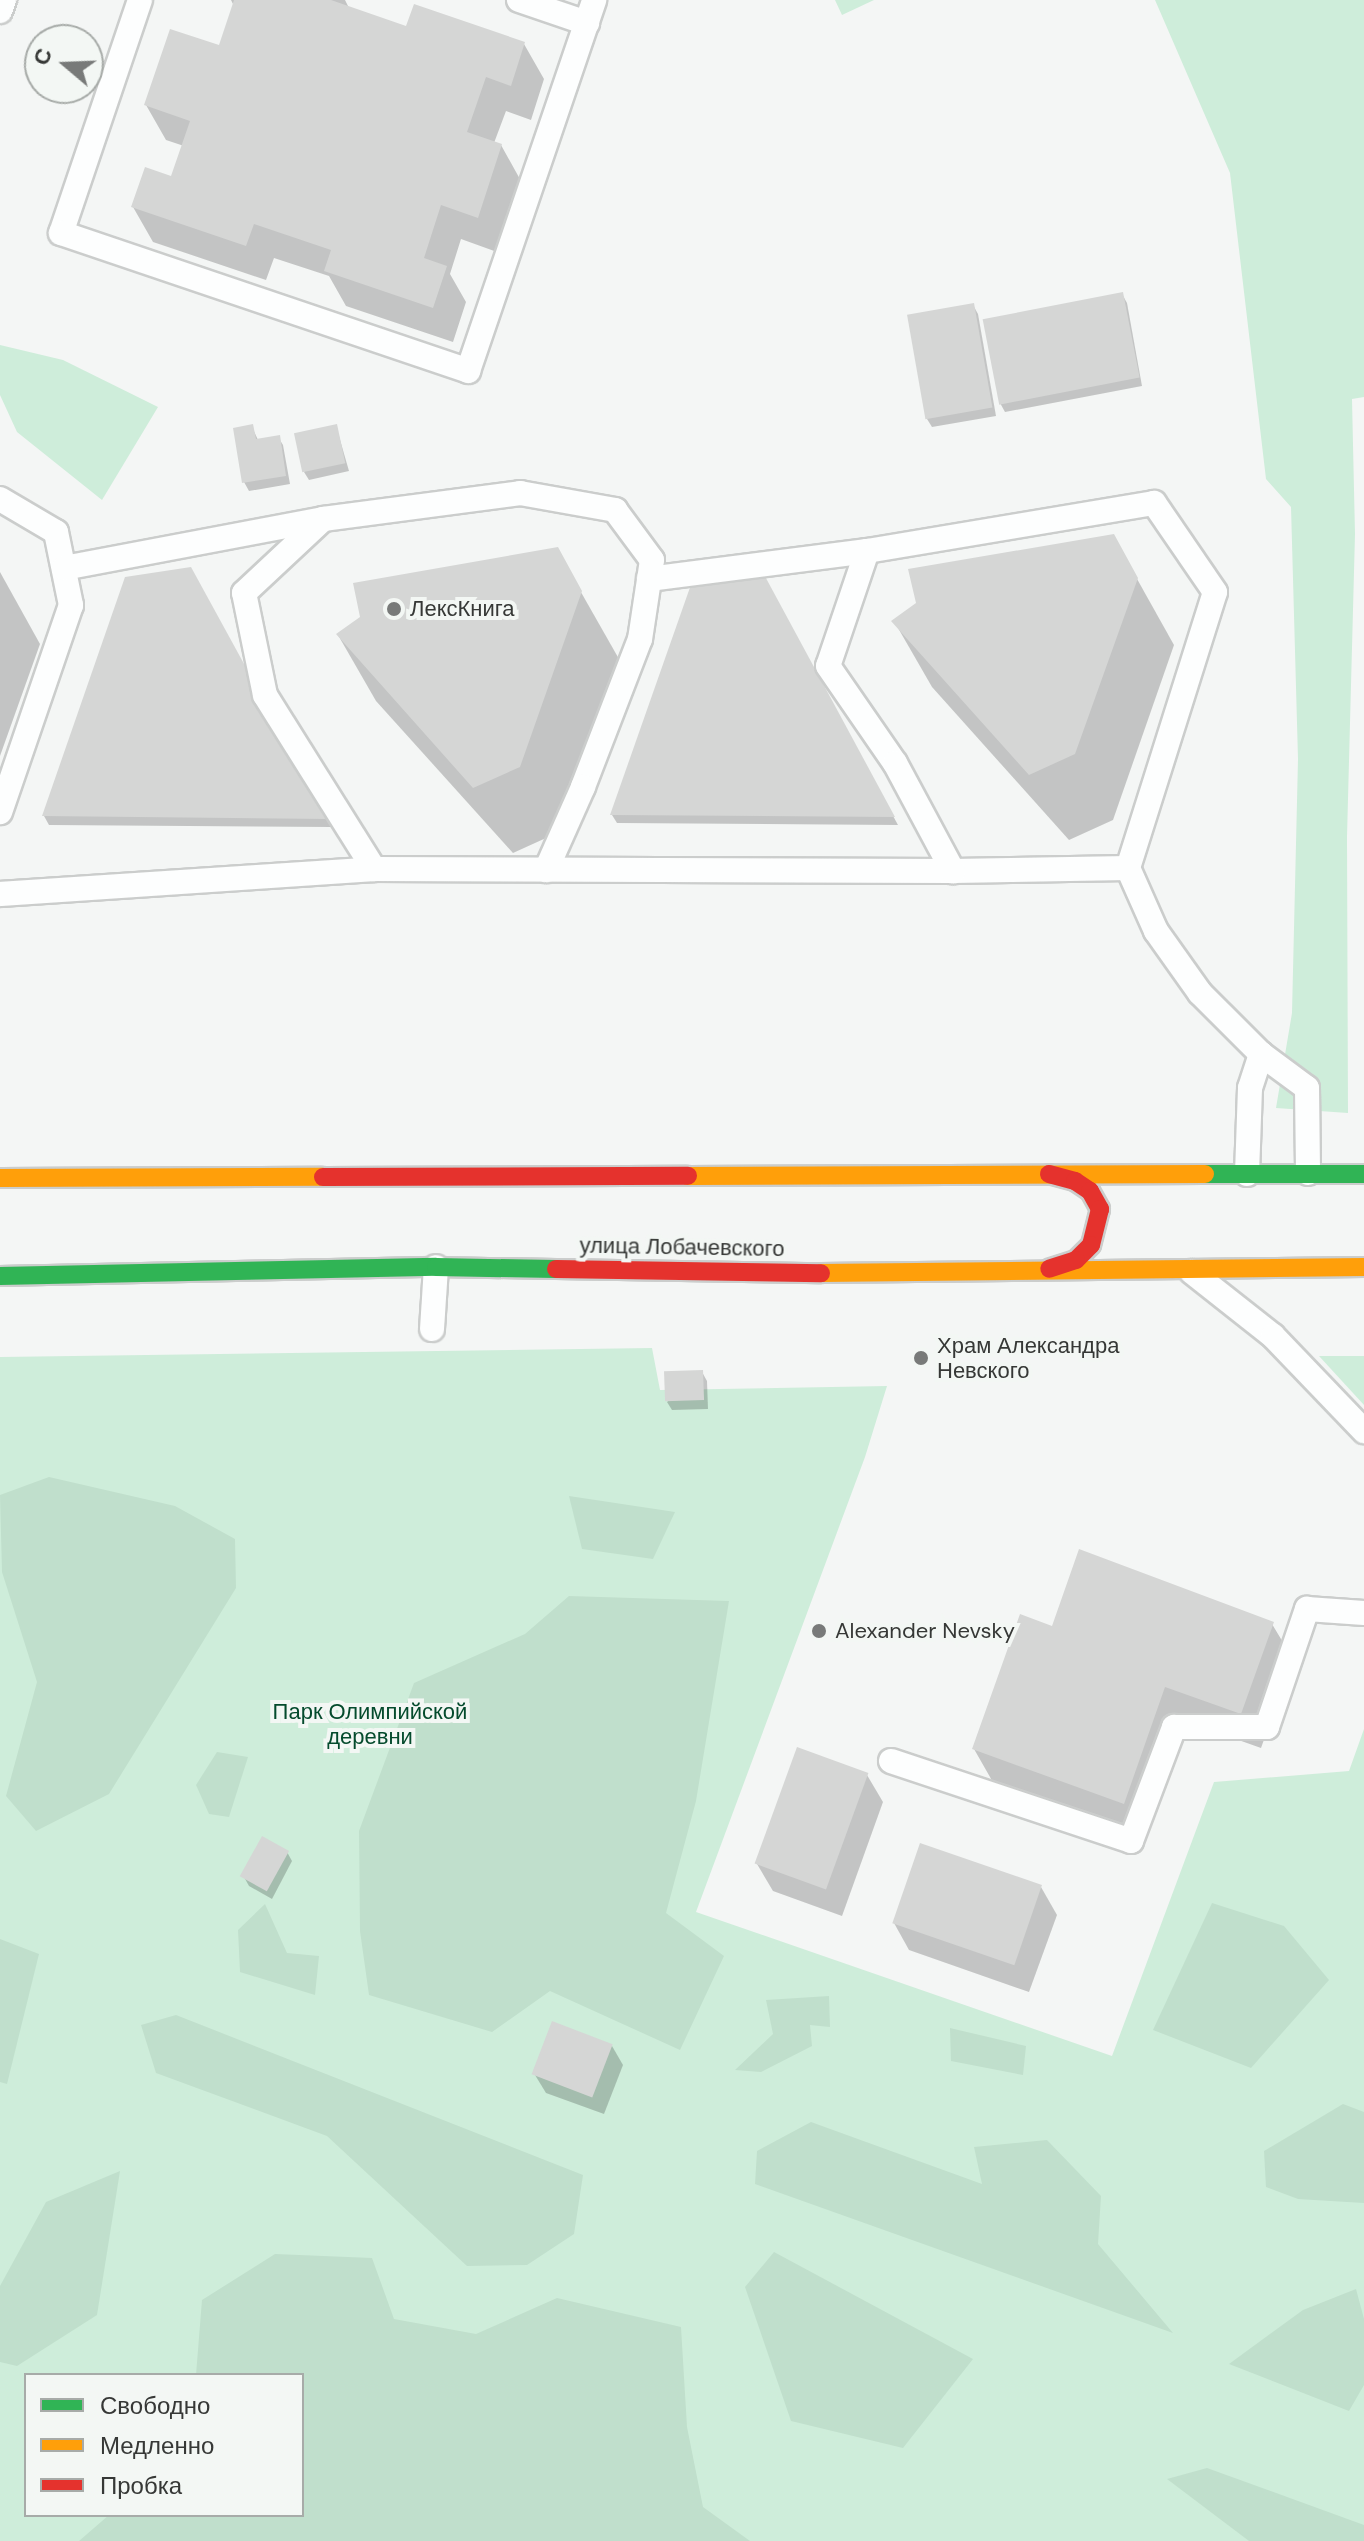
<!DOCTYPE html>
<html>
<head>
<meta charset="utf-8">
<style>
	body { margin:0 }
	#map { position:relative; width:1364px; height:2541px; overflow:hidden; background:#f4f6f5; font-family:"DM Sans",sans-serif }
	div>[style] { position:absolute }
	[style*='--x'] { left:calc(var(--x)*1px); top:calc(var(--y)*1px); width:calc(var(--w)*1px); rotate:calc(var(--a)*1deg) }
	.green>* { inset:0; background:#ceedda }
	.forest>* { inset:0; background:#c0dfcc }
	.shadow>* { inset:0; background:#0003 }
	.building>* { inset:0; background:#d5d6d5; transform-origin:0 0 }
	.roads { filter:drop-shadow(2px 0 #cbcdcc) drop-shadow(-2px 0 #cbcdcc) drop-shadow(0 2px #cbcdcc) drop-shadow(0 -2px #cbcdcc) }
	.lane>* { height:24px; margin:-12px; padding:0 12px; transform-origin:12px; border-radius:12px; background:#fdfefe }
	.fast>* { height:18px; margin:-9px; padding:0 9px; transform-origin:9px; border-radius:9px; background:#30b455 }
	.slow>* { height:18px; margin:-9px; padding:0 9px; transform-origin:9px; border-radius:9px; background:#ff9f0a }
	.jam>* { height:18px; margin:-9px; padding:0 9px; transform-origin:9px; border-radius:9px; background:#e5322d }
	.dots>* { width:22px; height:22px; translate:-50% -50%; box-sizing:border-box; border:4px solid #f3f7f4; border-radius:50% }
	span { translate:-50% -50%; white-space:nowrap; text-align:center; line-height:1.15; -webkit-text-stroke:8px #f3f7f4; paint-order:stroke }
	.poi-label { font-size:22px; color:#363836 }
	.left { translate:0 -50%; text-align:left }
	.street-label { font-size:22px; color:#363836 }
	.park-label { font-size:22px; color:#054b2d }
	.legend { position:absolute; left:24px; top:2373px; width:280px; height:144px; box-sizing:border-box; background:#f3f7f4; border:2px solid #a7aba8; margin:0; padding:10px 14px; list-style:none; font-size:24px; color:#363836 }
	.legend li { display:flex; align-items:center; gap:16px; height:40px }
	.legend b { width:40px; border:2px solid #a7aba8 }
	.north { position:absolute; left:24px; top:24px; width:80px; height:80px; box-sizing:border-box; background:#f3f7f4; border:2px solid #a7aba8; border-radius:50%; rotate:289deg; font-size:22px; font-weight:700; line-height:32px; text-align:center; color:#363836 }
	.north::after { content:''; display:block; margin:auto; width:28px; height:36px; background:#787a79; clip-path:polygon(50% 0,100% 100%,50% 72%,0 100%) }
</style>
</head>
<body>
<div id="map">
	<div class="green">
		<div style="clip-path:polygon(835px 0,874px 0,842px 15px)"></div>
		<div style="clip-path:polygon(1155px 0,1364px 0,1364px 397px,1352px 399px,1355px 534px,1347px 837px,1348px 1113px,1276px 1108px,1292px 1013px,1298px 759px,1291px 507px,1266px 479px,1230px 173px)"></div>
		<div style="clip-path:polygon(0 345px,63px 360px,158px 407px,102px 500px,17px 432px,0 395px)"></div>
		<div style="clip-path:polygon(evenodd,652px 1348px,660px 1390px,887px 1386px,865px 1457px,696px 1912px,1112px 2056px,1214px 1782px,1349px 1771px,1364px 1729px,1364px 2541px,0 2541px,0 1357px,652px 1348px,26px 2375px,302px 2375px,302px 2515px,26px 2515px,26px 2375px)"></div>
		<div style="clip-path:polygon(1319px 1356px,1364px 1356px,1364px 1405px)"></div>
	</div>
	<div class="forest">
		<div style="clip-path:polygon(49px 1477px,175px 1506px,235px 1539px,236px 1588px,109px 1794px,36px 1831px,6px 1796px,37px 1682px,2px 1572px,0 1495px)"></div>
		<div style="clip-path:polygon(569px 1496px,675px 1512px,653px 1559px,582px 1549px)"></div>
		<div style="clip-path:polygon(569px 1596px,729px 1601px,696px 1801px,666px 1913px,724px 1956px,680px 2050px,550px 1991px,492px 2032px,369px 1995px,360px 1931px,359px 1831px,414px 1683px,525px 1634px)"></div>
		<div style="clip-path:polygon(217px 1752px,248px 1757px,229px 1817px,209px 1814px,196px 1785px)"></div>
		<div style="clip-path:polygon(1212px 1903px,1284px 1926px,1329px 1980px,1251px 2068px,1153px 2030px)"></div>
		<div style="clip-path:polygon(265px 1904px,287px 1953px,319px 1956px,315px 1995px,240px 1972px,238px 1930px)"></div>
		<div style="clip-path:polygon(0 1939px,39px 1954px,7px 2084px,0 2082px)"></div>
		<div style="clip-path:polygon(829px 1996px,830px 2027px,810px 2025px,812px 2046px,761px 2072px,735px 2070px,773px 2034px,766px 2000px)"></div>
		<div style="clip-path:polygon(176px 2015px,583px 2175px,574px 2234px,527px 2265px,467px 2266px,327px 2136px,156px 2073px,141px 2025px)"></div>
		<div style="clip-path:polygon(950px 2028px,1026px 2046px,1023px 2075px,951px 2061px)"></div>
		<div style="clip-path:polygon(1343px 2104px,1364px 2112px,1364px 2203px,1298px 2199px,1266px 2187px,1264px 2151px)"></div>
		<div style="clip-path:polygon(811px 2122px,982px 2184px,974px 2147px,1047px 2140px,1101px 2196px,1098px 2244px,1173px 2333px,755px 2184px,757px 2151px)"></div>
		<div style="clip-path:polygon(120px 2171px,97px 2315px,17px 2366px,0 2362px,0 2286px,46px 2202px)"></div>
		<div style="clip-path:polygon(774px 2252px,973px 2359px,903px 2448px,791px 2421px,745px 2287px)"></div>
		<div style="clip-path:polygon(275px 2254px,372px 2258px,394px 2319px,476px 2334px,557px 2298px,681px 2327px,687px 2427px,703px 2507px,750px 2541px,79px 2541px,109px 2515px,302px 2515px,302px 2375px,196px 2375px,202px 2300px)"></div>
		<div style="clip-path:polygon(1356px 2289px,1364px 2319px,1364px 2385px,1349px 2411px,1229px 2364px,1303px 2310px)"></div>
		<div style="clip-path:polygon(1207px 2468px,1364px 2525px,1364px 2541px,1249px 2541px,1167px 2479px)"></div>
	</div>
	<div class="shadow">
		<div style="clip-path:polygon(231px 0,345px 0,350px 10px,408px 29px,524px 44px,544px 79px,531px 120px,506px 111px,494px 143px,501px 145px,521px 181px,497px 252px,461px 239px,450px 274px,466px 302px,453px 342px,346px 306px,329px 276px,274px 258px,266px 280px,153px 242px,133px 207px,172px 179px,184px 146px,166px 140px,146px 105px,220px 48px,234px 6px)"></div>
		<div style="clip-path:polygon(1122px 294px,1127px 303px,1142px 386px,1005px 412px,1000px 403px)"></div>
		<div style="clip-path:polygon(973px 305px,978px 314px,996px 416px,932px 427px,927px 419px,909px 316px)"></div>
		<div style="clip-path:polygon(336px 426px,349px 471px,309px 480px,304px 472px)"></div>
		<div style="clip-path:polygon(252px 427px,258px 440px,278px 437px,283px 445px,290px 484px,249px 491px,244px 482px)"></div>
		<div style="clip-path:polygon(1113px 536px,1174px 645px,1113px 820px,1069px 840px,932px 687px,894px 621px)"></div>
		<div style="clip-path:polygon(557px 550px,619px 659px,557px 833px,513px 853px,376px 701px,338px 635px)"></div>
		<div style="clip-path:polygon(190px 569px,331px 827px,49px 825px,44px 816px,126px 579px)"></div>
		<div style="clip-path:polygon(759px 569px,898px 825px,617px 823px,612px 815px)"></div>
		<div style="clip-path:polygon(0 572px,40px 644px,0 756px)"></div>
		<div style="clip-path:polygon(702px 1372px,707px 1381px,708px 1409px,672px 1410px,667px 1402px)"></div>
		<div style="clip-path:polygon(1272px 1624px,1293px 1659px,1261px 1748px,1185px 1721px,1144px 1838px,994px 1784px,974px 1749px,1053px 1628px)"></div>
		<div style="clip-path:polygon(867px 1775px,883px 1802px,842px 1916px,773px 1891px,757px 1864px)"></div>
		<div style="clip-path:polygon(287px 1852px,292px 1861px,272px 1899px,249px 1886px,244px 1877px)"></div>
		<div style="clip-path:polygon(1041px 1887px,1057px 1915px,1029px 1992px,909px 1950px,894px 1923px)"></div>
		<div style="clip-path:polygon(612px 2046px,623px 2065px,604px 2114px,546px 2093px,535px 2075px)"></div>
	</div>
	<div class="building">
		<div style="clip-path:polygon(234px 0,331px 0,406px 26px,414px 4px,525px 42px,511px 86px,486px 77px,467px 132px,502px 144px,478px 218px,441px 205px,424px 258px,447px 266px,433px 308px,324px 271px,331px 250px,254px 224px,246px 246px,131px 207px,145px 167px,171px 176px,190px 121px,144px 105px,170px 29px,219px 45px)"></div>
		<div style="left:1123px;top:292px;width:87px;height:143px;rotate:79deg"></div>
		<div style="left:974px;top:303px;width:106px;height:68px;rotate:80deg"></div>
		<div style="clip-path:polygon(253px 424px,256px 439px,280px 435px,286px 476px,242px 483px,233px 428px)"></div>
		<div style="left:337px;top:424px;width:40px;height:44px;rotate:78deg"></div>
		<div style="clip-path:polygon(1114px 534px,1138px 578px,1075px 754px,1029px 775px,891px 621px,916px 603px,908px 569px)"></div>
		<div style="clip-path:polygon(558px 547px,582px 591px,520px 767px,473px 788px,336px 634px,360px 617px,353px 583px)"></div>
		<div style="clip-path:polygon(191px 567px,329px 819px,42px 816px,125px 577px)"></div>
		<div style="clip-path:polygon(760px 567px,895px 817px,610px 815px,694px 576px)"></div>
		<div style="left:703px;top:1370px;width:30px;height:39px;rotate:88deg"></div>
		<div style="clip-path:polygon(1079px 1549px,1274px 1622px,1241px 1714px,1165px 1687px,1124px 1804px,972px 1749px,1020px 1614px,1052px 1626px)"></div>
		<div style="left:797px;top:1747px;width:76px;height:124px;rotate:20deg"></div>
		<div style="left:262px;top:1836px;width:31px;height:46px;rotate:29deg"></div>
		<div style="left:920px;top:1843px;width:129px;height:85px;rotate:19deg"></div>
		<div style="left:552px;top:2021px;width:65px;height:57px;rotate:21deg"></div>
	</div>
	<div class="roads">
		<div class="lane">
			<div style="--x:140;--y:0;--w:246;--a:108.7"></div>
			<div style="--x:61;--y:233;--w:430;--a:18.7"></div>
			<div style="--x:468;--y:371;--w:392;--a:-71.2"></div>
			<div style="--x:519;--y:0;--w:72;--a:18.7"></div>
			<div style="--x:0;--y:11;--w:12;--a:-70"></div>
			<div style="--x:0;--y:499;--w:65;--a:30.5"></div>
			<div style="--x:56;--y:532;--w:75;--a:78.4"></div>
			<div style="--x:71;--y:605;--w:219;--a:108.9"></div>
			<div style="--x:64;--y:568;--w:264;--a:-10.7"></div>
			<div style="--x:649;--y:579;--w:220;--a:-7.3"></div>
			<div style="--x:1128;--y:868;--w:69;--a:66"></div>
			<div style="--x:1156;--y:931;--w:76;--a:54.6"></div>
			<div style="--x:1200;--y:993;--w:86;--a:45"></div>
			<div style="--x:1261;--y:1054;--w:57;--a:36.5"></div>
			<div style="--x:1307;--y:1088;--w:85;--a:89.3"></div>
			<div style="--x:374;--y:869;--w:205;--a:-122.1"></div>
			<div style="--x:265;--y:695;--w:104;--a:-101.6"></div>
			<div style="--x:244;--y:593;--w:108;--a:-43.1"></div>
			<div style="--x:323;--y:519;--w:199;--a:-7.5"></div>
			<div style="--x:520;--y:493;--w:97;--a:10.1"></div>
			<div style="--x:615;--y:510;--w:62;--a:53.5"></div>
			<div style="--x:652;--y:560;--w:80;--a:98.6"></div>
			<div style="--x:640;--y:639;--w:159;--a:111.1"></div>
			<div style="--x:583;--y:787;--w:91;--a:114"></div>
			<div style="--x:0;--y:894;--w:375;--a:-3.8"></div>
			<div style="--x:374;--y:869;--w:579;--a:0.2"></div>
			<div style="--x:953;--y:871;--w:175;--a:-1"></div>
			<div style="--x:1128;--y:868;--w:289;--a:-72.5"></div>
			<div style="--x:1215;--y:592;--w:108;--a:-124.4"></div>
			<div style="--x:1154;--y:503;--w:291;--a:170.5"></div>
			<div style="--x:867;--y:551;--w:121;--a:108.7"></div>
			<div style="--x:828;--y:666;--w:118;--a:55.4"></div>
			<div style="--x:895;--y:763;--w:123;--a:61.8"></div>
			<div style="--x:1247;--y:1174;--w:86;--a:-88"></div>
			<div style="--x:1250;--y:1088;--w:36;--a:-72"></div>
			<div style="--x:1192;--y:1272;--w:103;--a:38.3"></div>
			<div style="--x:1273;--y:1336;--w:132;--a:46.2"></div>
			<div style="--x:432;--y:1329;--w:62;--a:-86.3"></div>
			<div style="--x:891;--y:1761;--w:253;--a:18.4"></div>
			<div style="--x:1131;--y:1841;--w:122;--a:-69.3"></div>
			<div style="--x:1174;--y:1727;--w:93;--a:0"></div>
			<div style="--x:1267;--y:1727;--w:125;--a:-71.3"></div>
			<div style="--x:1307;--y:1609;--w:57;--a:4"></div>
		</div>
		<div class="fast">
			<div style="--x:1205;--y:1174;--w:159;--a:0"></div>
			<div style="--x:0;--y:1276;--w:436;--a:-1.2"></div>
			<div style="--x:436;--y:1267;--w:120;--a:1"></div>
		</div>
		<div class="slow">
			<div style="--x:688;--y:1176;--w:517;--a:-0.22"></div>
			<div style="--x:0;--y:1178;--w:323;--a:-0.2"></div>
			<div style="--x:821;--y:1273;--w:543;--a:-0.63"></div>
		</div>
		<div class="jam">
			<div style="--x:1049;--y:1174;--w:27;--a:15"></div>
			<div style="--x:1075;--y:1181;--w:18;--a:34"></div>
			<div style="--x:1090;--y:1191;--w:21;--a:61"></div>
			<div style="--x:1100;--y:1209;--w:37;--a:104"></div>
			<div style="--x:1091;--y:1245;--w:21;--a:135"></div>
			<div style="--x:1076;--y:1260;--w:28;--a:162"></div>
			<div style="--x:323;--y:1177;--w:365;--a:-0.2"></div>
			<div style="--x:556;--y:1269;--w:265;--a:0.9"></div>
		</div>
	</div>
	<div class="dots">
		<div style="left:394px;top:609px;background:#787a79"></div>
		<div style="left:921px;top:1358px;background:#787a79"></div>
		<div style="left:819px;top:1631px;background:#787a79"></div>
	</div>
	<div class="poi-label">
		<span class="left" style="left:410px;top:609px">ЛексКнига</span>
		<span class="left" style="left:937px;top:1358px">Храм Александра<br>Невского</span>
		<span class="left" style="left:835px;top:1631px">Alexander Nevsky</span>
	</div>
	<div class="street-label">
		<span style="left:682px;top:1247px;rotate:1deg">улица Лобачевского</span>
	</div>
	<div class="park-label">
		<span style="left:370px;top:1724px">Парк Олимпийской<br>деревни</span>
	</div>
	<ul class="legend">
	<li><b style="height:10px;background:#30b455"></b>Свободно</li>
	<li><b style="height:10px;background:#ff9f0a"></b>Медленно</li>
	<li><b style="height:10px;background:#e5322d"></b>Пробка</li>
	</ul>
	<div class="north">С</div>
</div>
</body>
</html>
